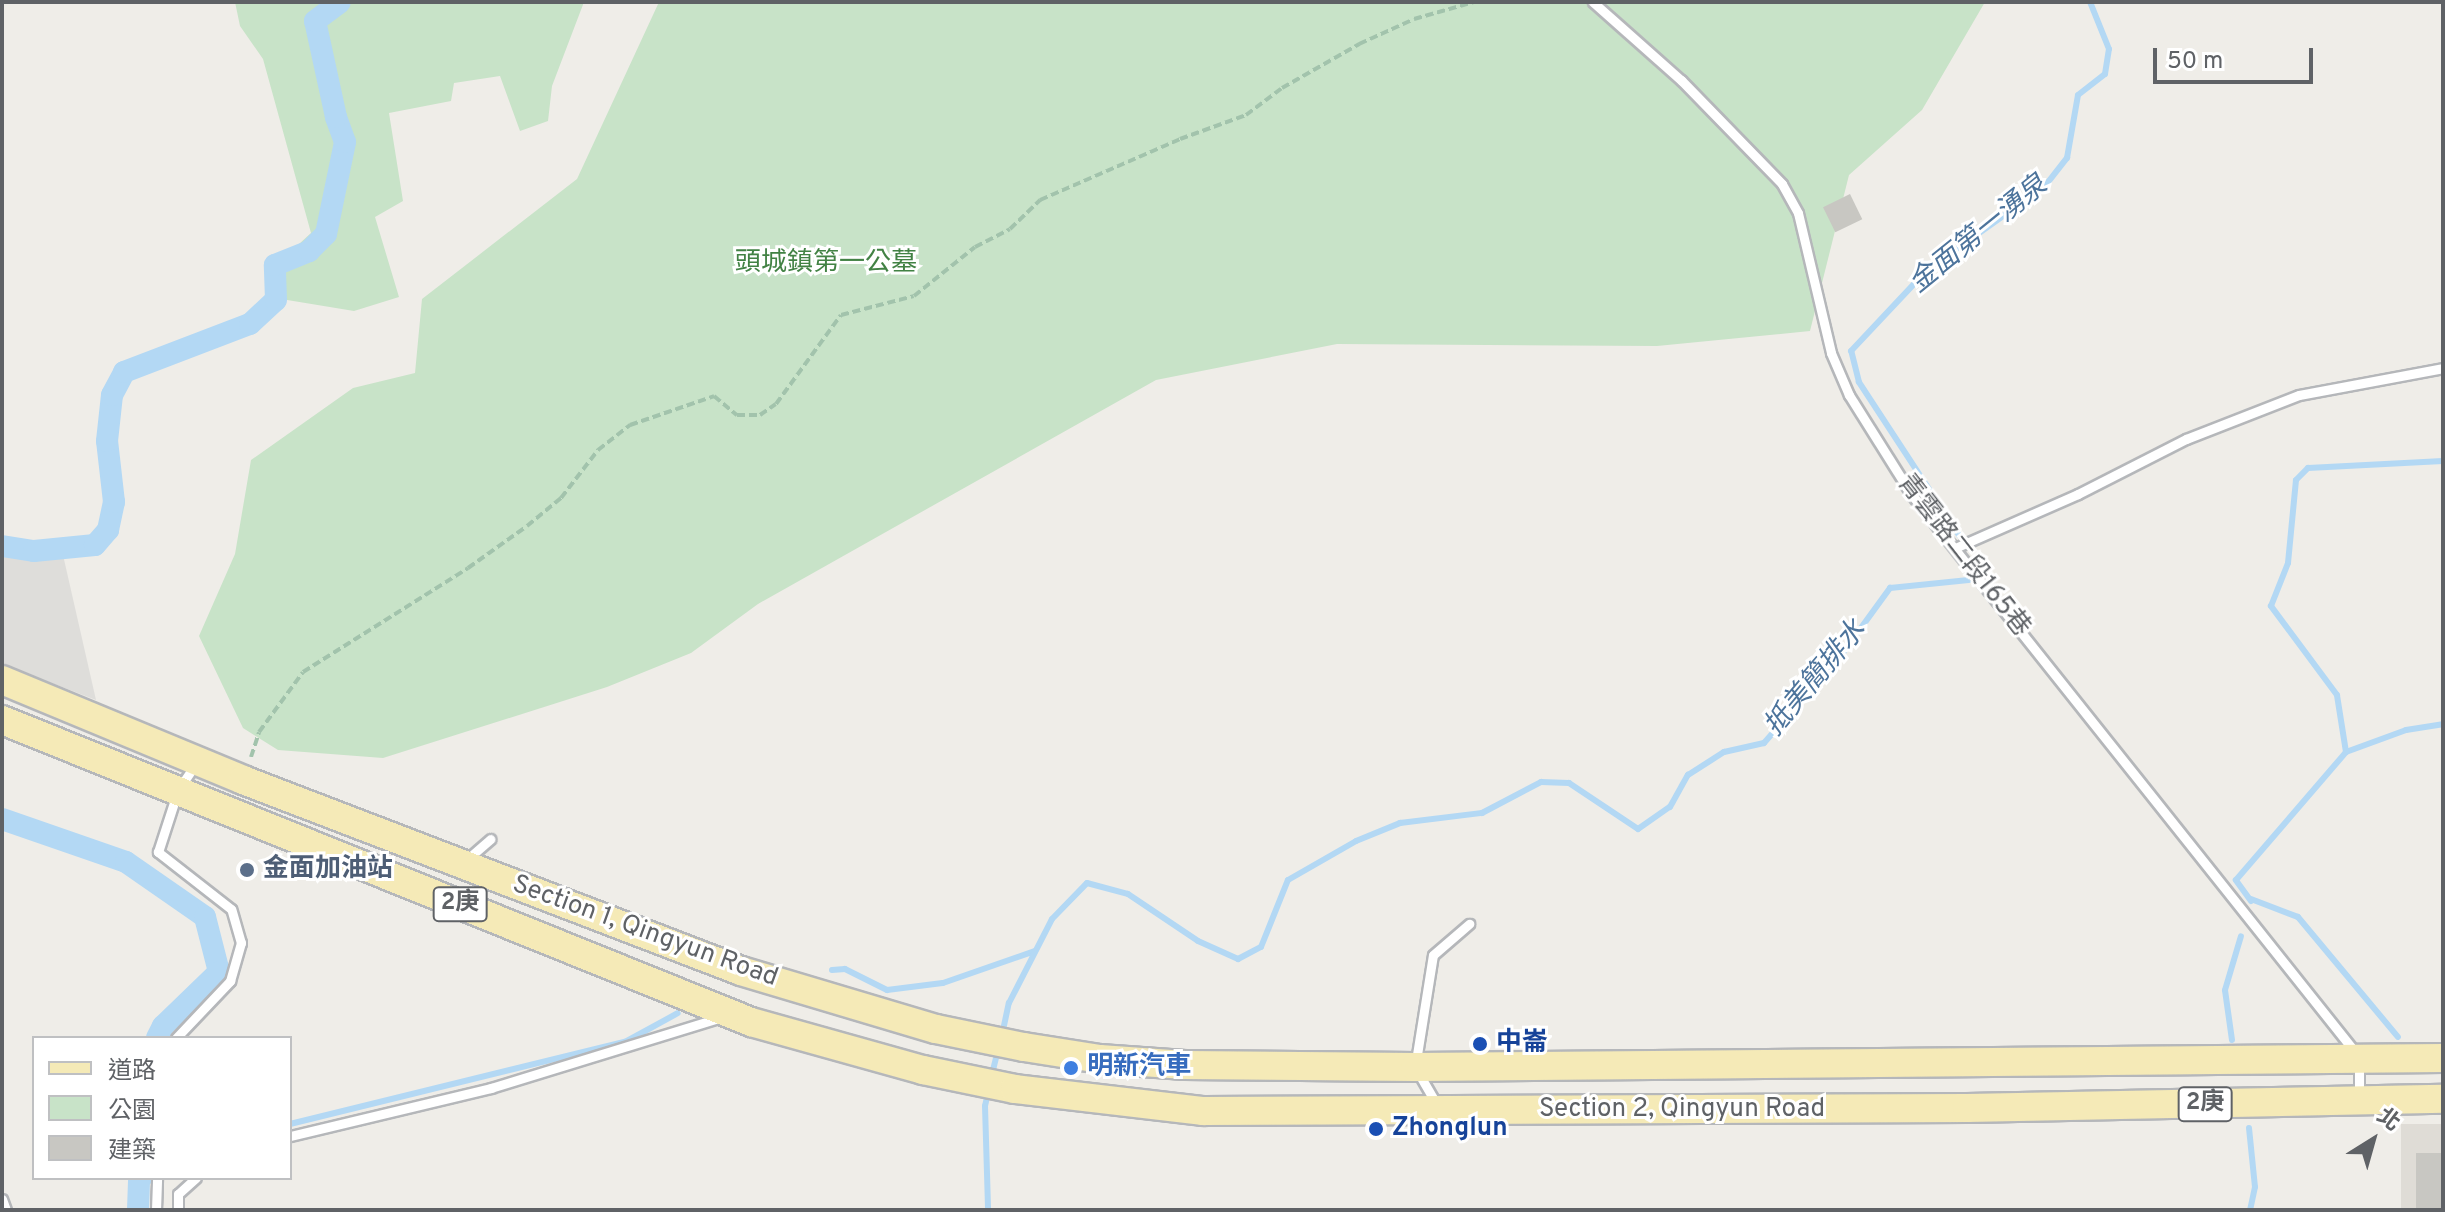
<!DOCTYPE html>
<html>
<head>
<meta charset="utf-8">
<style>
	body { margin:0 }
	#map { position:relative; width:2445px; height:1212px; overflow:hidden; background:#efede8; font-family:Overpass,"Noto Sans TC",sans-serif }
	div>[style] { position:absolute }
	[style*='--x'] { left:calc(var(--x)*1px); top:calc(var(--y)*1px); width:calc(var(--w)*1px); rotate:calc(var(--a)*1deg) }
	.industrial>* { inset:0; background:#deddda }
	.education>* { inset:0; background:#dfdcd6; transform-origin:0 0 }
	.green>* { inset:0; background:#c8e3c8 }
	.stream>* { height:6px; margin:-3px; padding:0 3px; transform-origin:3px; border-radius:3px; background:#b3d8f4 }
	.canal>* { height:22px; margin:-11px; padding:0 11px; transform-origin:11px; border-radius:11px; background:#b3d8f4 }
	.building>* { inset:0; background:#c8c7c2; transform-origin:0 0 }
	.path>* { height:4px; margin-top:-2px; transform-origin:0; background:repeating-linear-gradient(90deg,#a2c3ac 0 8px,transparent 0 12px) }
	.roads { filter:drop-shadow(2px 0 #b5b7ba) drop-shadow(-2px 0 #b5b7ba) drop-shadow(0 2px #b5b7ba) drop-shadow(0 -2px #b5b7ba) }
	.service>* { height:9px; margin:-4.5px; padding:0 4.5px; transform-origin:4.5px; border-radius:4.5px; background:#fff }
	.primary>* { height:28px; margin:-14px; padding:0 14px; transform-origin:14px; border-radius:14px; background:#f5eab7 }
	.dots>* { width:22px; height:22px; translate:-50% -50%; box-sizing:border-box; border:4px solid #fff; border-radius:50% }
	span { translate:-50% -50%; white-space:nowrap; text-align:center; line-height:1.15; -webkit-text-stroke:6px #fff; paint-order:stroke }
	.shield-label span { padding:2px 6px; background:#fff; border:2px solid; border-radius:6px; -webkit-text-stroke-width:0 }
	.shield-label { font-size:24px; color:#5f6266; font-weight:700 }
	.park-label { font-size:26px; color:#428244 }
	.street-label { font-size:26px; color:#5f6266 }
	.service-label { font-size:26px; color:#4e5e75; font-weight:700 }
	.left { translate:0 -50%; text-align:left }
	.transit-label { font-size:26px; color:#164399; font-weight:700 }
	.shop-label { font-size:26px; color:#366cbe; font-weight:700 }
	.water-label { font-size:28px; color:#4d749c; font-style:italic }
	.frame { position:absolute; inset:0; border:4px solid #5f6266; pointer-events:none }
	.legend { position:absolute; left:32px; top:1036px; width:260px; height:144px; box-sizing:border-box; background:#fff; border:2px solid #bfc0c2; margin:0; padding:10px 14px; list-style:none; font-size:24px; color:#5f6266 }
	.legend li { display:flex; align-items:center; gap:16px; height:40px }
	.legend b { width:40px; border:2px solid #bfc0c2 }
	.north { position:absolute; left:2333px; top:1100px; width:80px; height:80px; -webkit-text-stroke:6px #fff; paint-order:stroke; rotate:37deg; font-size:22px; font-weight:700; line-height:32px; text-align:center; color:#5f6266 }
	.north::after { content:''; display:block; margin:auto; width:28px; height:36px; background:#5f6266; clip-path:polygon(50% 0,100% 100%,50% 72%,0 100%) }
	.scale { position:absolute; left:2153px; top:48px; width:160px; height:36px; box-sizing:border-box; border:4px solid #5f6266; border-top:0; padding-left:10px; font-size:24px; line-height:28px; white-space:nowrap; color:#5f6266; -webkit-text-stroke:6px #fff; paint-order:stroke }
</style>
</head>
<body>
<div id="map">
	<div class="industrial">
		<div style="clip-path:polygon(2px 551px,63px 555px,96px 700px,2px 664px)"></div>
	</div>
	<div class="education">
		<div style="left:2401px;top:1124px;width:42px;height:86px"></div>
	</div>
	<div class="green">
		<div style="clip-path:polygon(235px 2px,584px 2px,552px 86px,548px 121px,520px 131px,500px 76px,454px 83px,451px 101px,389px 113px,403px 201px,375px 217px,399px 297px,354px 311px,269px 297px,273px 268px,311px 233px,263px 59px,240px 26px)"></div>
		<div style="clip-path:polygon(659px 2px,1985px 2px,1922px 110px,1849px 175px,1810px 331px,1657px 346px,1337px 344px,1156px 380px,758px 604px,691px 653px,607px 687px,383px 758px,278px 750px,243px 728px,199px 636px,235px 554px,251px 460px,353px 388px,415px 373px,422px 299px,577px 179px)"></div>
	</div>
	<div class="stream">
		<div style="--x:1959;--y:535;--w:183;--a:-123.2"></div>
		<div style="--x:1859;--y:382;--w:32;--a:-104"></div>
		<div style="--x:1851;--y:351;--w:111;--a:-46.8"></div>
		<div style="--x:1927;--y:270;--w:145;--a:-35.4"></div>
		<div style="--x:2045;--y:186;--w:36;--a:-52"></div>
		<div style="--x:2067;--y:158;--w:64;--a:-80.1"></div>
		<div style="--x:2078;--y:95;--w:34;--a:-38"></div>
		<div style="--x:2105;--y:74;--w:25;--a:-81"></div>
		<div style="--x:2109;--y:49;--w:51;--a:-112"></div>
		<div style="--x:1978;--y:558;--w:21;--a:55"></div>
		<div style="--x:2346;--y:752;--w:64;--a:-20.1"></div>
		<div style="--x:2406;--y:730;--w:37;--a:-9"></div>
		<div style="--x:2251;--y:899;--w:50;--a:21"></div>
		<div style="--x:2298;--y:917;--w:156;--a:50.2"></div>
		<div style="--x:2251;--y:901;--w:26;--a:-126"></div>
		<div style="--x:2236;--y:880;--w:169;--a:-49.3"></div>
		<div style="--x:2346;--y:752;--w:58;--a:-99"></div>
		<div style="--x:2337;--y:695;--w:111;--a:-126.6"></div>
		<div style="--x:2271;--y:606;--w:46;--a:-68.4"></div>
		<div style="--x:2288;--y:563;--w:83;--a:-84.5"></div>
		<div style="--x:2296;--y:480;--w:17;--a:-45"></div>
		<div style="--x:2308;--y:468;--w:135;--a:-3"></div>
		<div style="--x:832;--y:970;--w:13;--a:-4"></div>
		<div style="--x:845;--y:969;--w:47;--a:26.6"></div>
		<div style="--x:887;--y:990;--w:56;--a:-7.1"></div>
		<div style="--x:943;--y:983;--w:97;--a:-19.2"></div>
		<div style="--x:1002;--y:1035;--w:33;--a:-78"></div>
		<div style="--x:1009;--y:1003;--w:94;--a:-62.9"></div>
		<div style="--x:1052;--y:919;--w:50;--a:-45.8"></div>
		<div style="--x:1087;--y:883;--w:42;--a:15"></div>
		<div style="--x:1128;--y:894;--w:84;--a:33.9"></div>
		<div style="--x:1198;--y:941;--w:44;--a:24.2"></div>
		<div style="--x:1238;--y:959;--w:26;--a:-28"></div>
		<div style="--x:1261;--y:947;--w:72;--a:-68.1"></div>
		<div style="--x:1288;--y:880;--w:78;--a:-29.8"></div>
		<div style="--x:1356;--y:841;--w:48;--a:-22.2"></div>
		<div style="--x:1400;--y:823;--w:83;--a:-7"></div>
		<div style="--x:1482;--y:813;--w:67;--a:-27.7"></div>
		<div style="--x:1541;--y:782;--w:28;--a:2"></div>
		<div style="--x:1569;--y:783;--w:83;--a:33.7"></div>
		<div style="--x:1638;--y:829;--w:39;--a:-35"></div>
		<div style="--x:1670;--y:807;--w:37;--a:-61"></div>
		<div style="--x:1688;--y:775;--w:43;--a:-32.6"></div>
		<div style="--x:1724;--y:752;--w:41;--a:-12.7"></div>
		<div style="--x:1764;--y:743;--w:118;--a:-48.8"></div>
		<div style="--x:1842;--y:654;--w:82;--a:-54"></div>
		<div style="--x:1890;--y:588;--w:79;--a:-5.8"></div>
		<div style="--x:2232;--y:1040;--w:50;--a:-98"></div>
		<div style="--x:2225;--y:990;--w:56;--a:-73.5"></div>
		<div style="--x:991;--y:1078;--w:29;--a:-76"></div>
		<div style="--x:988;--y:1093;--w:13;--a:103"></div>
		<div style="--x:985;--y:1106;--w:104;--a:88.3"></div>
		<div style="--x:290;--y:1124;--w:345;--a:-13.8"></div>
		<div style="--x:625;--y:1042;--w:60;--a:-28.7"></div>
		<div style="--x:2249;--y:1128;--w:59;--a:84.2"></div>
		<div style="--x:2255;--y:1187;--w:24;--a:102"></div>
		<div style="--x:138;--y:1188;--w:15;--a:-32"></div>
	</div>
	<div class="canal">
		<div style="--x:2;--y:546;--w:32;--a:9"></div>
		<div style="--x:34;--y:551;--w:61;--a:-5.6"></div>
		<div style="--x:95;--y:545;--w:20;--a:-49"></div>
		<div style="--x:108;--y:530;--w:29;--a:-78"></div>
		<div style="--x:114;--y:502;--w:61;--a:-96.5"></div>
		<div style="--x:107;--y:441;--w:46;--a:-83.8"></div>
		<div style="--x:112;--y:395;--w:26;--a:-62"></div>
		<div style="--x:124;--y:372;--w:135;--a:-20.9"></div>
		<div style="--x:250;--y:324;--w:35;--a:-43"></div>
		<div style="--x:276;--y:300;--w:35;--a:-92"></div>
		<div style="--x:275;--y:265;--w:37;--a:-22"></div>
		<div style="--x:309;--y:251;--w:24;--a:-45"></div>
		<div style="--x:326;--y:234;--w:94;--a:-78.3"></div>
		<div style="--x:345;--y:142;--w:27;--a:-110"></div>
		<div style="--x:336;--y:117;--w:98;--a:-102.3"></div>
		<div style="--x:315;--y:21;--w:31;--a:-37"></div>
		<div style="--x:2;--y:819;--w:131;--a:19.1"></div>
		<div style="--x:126;--y:862;--w:96;--a:34.8"></div>
		<div style="--x:205;--y:917;--w:57;--a:75.7"></div>
		<div style="--x:219;--y:972;--w:78;--a:136"></div>
		<div style="--x:163;--y:1026;--w:13;--a:117"></div>
		<div style="--x:138;--y:1210;--w:32;--a:-88"></div>
	</div>
	<div class="building">
		<div style="left:1850px;top:194px;width:28px;height:30px;rotate:64deg"></div>
		<div style="left:2416px;top:1153px;width:27px;height:57px"></div>
	</div>
	<div class="path">
		<div style="--x:251;--y:757;--w:26;--a:-72"></div>
		<div style="--x:259;--y:732;--w:74;--a:-53.7"></div>
		<div style="--x:303;--y:672;--w:195;--a:-32.2"></div>
		<div style="--x:468;--y:568;--w:72;--a:-35.4"></div>
		<div style="--x:527;--y:526;--w:44;--a:-39.5"></div>
		<div style="--x:561;--y:498;--w:61;--a:-52.4"></div>
		<div style="--x:598;--y:450;--w:41;--a:-38"></div>
		<div style="--x:630;--y:425;--w:89;--a:-19"></div>
		<div style="--x:714;--y:396;--w:30;--a:40"></div>
		<div style="--x:737;--y:415;--w:23;--a:0"></div>
		<div style="--x:760;--y:415;--w:19;--a:-35"></div>
		<div style="--x:776;--y:404;--w:110;--a:-53.9"></div>
		<div style="--x:841;--y:315;--w:75;--a:-14.6"></div>
		<div style="--x:914;--y:296;--w:78;--a:-38.8"></div>
		<div style="--x:975;--y:247;--w:39;--a:-27"></div>
		<div style="--x:1010;--y:229;--w:42;--a:-44"></div>
		<div style="--x:1040;--y:200;--w:153;--a:-23.5"></div>
		<div style="--x:1180;--y:139;--w:70;--a:-20"></div>
		<div style="--x:1246;--y:115;--w:45;--a:-36.9"></div>
		<div style="--x:1282;--y:88;--w:89;--a:-29.7"></div>
		<div style="--x:1359;--y:44;--w:60;--a:-24.4"></div>
		<div style="--x:1414;--y:19;--w:62;--a:-15.8"></div>
	</div>
	<div class="roads">
		<div class="service">
			<div style="--x:1593;--y:2;--w:118;--a:41.6"></div>
			<div style="--x:1681;--y:80;--w:145;--a:45.8"></div>
			<div style="--x:1782;--y:184;--w:33;--a:61"></div>
			<div style="--x:1798;--y:213;--w:144;--a:76.7"></div>
			<div style="--x:1831;--y:353;--w:46;--a:66.8"></div>
			<div style="--x:1849;--y:395;--w:117;--a:57.9"></div>
			<div style="--x:1911;--y:494;--w:719;--a:51.49"></div>
			<div style="--x:2359;--y:1057;--w:39;--a:90"></div>
			<div style="--x:1955;--y:548;--w:134;--a:-23.7"></div>
			<div style="--x:2078;--y:494;--w:121;--a:-27"></div>
			<div style="--x:2186;--y:439;--w:121;--a:-21.3"></div>
			<div style="--x:2299;--y:395;--w:147;--a:-10.6"></div>
			<div style="--x:464;--y:862;--w:35;--a:-41"></div>
			<div style="--x:176;--y:1038;--w:79;--a:-46.5"></div>
			<div style="--x:230;--y:981;--w:40;--a:-74"></div>
			<div style="--x:241;--y:943;--w:35;--a:-106"></div>
			<div style="--x:231;--y:909;--w:93;--a:-142"></div>
			<div style="--x:158;--y:852;--w:65;--a:-72.1"></div>
			<div style="--x:178;--y:790;--w:29;--a:-56"></div>
			<div style="--x:1437;--y:1105;--w:44;--a:-120.1"></div>
			<div style="--x:1415;--y:1067;--w:113;--a:-80.9"></div>
			<div style="--x:1433;--y:955;--w:48;--a:-40.7"></div>
			<div style="--x:290;--y:1136;--w:207;--a:-13.4"></div>
			<div style="--x:491;--y:1088;--w:238;--a:-17.1"></div>
			<div style="--x:2;--y:1199;--w:12;--a:70"></div>
			<div style="--x:156;--y:1210;--w:32;--a:-88"></div>
			<div style="--x:178;--y:1210;--w:16;--a:-90"></div>
			<div style="--x:178;--y:1194;--w:24;--a:-42"></div>
		</div>
		<div class="primary">
			<div style="--x:2;--y:680;--w:261;--a:22.5"></div>
			<div style="--x:243;--y:780;--w:533;--a:20.98"></div>
			<div style="--x:741;--y:971;--w:203;--a:16.6"></div>
			<div style="--x:936;--y:1029;--w:90;--a:11.6"></div>
			<div style="--x:1024;--y:1047;--w:77;--a:9"></div>
			<div style="--x:1100;--y:1059;--w:85;--a:4"></div>
			<div style="--x:1185;--y:1065;--w:230;--a:0.5"></div>
			<div style="--x:1415;--y:1067;--w:1028;--a:-0.5"></div>
			<div style="--x:2;--y:720;--w:808;--a:21.96"></div>
			<div style="--x:751;--y:1022;--w:179;--a:15.6"></div>
			<div style="--x:923;--y:1070;--w:94;--a:11.7"></div>
			<div style="--x:1015;--y:1089;--w:189;--a:6.7"></div>
			<div style="--x:1203;--y:1111;--w:764;--a:-0.22"></div>
			<div style="--x:1967;--y:1108;--w:476;--a:-1.1"></div>
		</div>
	</div>
	<div class="dots">
		<div style="left:247px;top:870px;background:#5c6f8a"></div>
		<div style="left:1480px;top:1044px;background:#1a4fb4"></div>
		<div style="left:1071px;top:1068px;background:#3f7fe0"></div>
		<div style="left:1376px;top:1129px;background:#1a4fb4"></div>
	</div>
	<div class="shield-label">
		<span style="left:460px;top:904px">2庚</span>
		<span style="left:2205px;top:1104px">2庚</span>
	</div>
	<div class="park-label">
		<span style="left:826px;top:264px">頭城鎮第一公墓</span>
	</div>
	<div class="street-label">
		<span style="left:1963px;top:556px;rotate:52deg">青雲路二段165巷</span>
		<span style="left:645px;top:932px;rotate:20deg">Section 1, Qingyun Road</span>
		<span style="left:1682px;top:1110px">Section 2, Qingyun Road</span>
	</div>
	<div class="service-label">
		<span class="left" style="left:263px;top:870px">金面加油站</span>
	</div>
	<div class="transit-label">
		<span class="left" style="left:1496px;top:1044px">中崙</span>
		<span class="left" style="left:1392px;top:1129px">Zhonglun</span>
	</div>
	<div class="shop-label">
		<span class="left" style="left:1087px;top:1068px">明新汽車</span>
	</div>
	<div class="water-label">
		<span style="left:1979px;top:235px;rotate:-39deg">金面第一湧泉</span>
		<span style="left:1816px;top:679px;rotate:-50deg">抵美簡排水</span>
	</div>
	<div class="frame"></div>
	<ul class="legend">
	<li><b style="height:10px;background:#f5eab7"></b>道路</li>
	<li><b style="height:22px;background:#c8e3c8"></b>公園</li>
	<li><b style="height:22px;background:#c8c7c2"></b>建築</li>
	</ul>
	<div class="north">北</div>
	<div class="scale">50 m</div>
</div>
</body>
</html>
